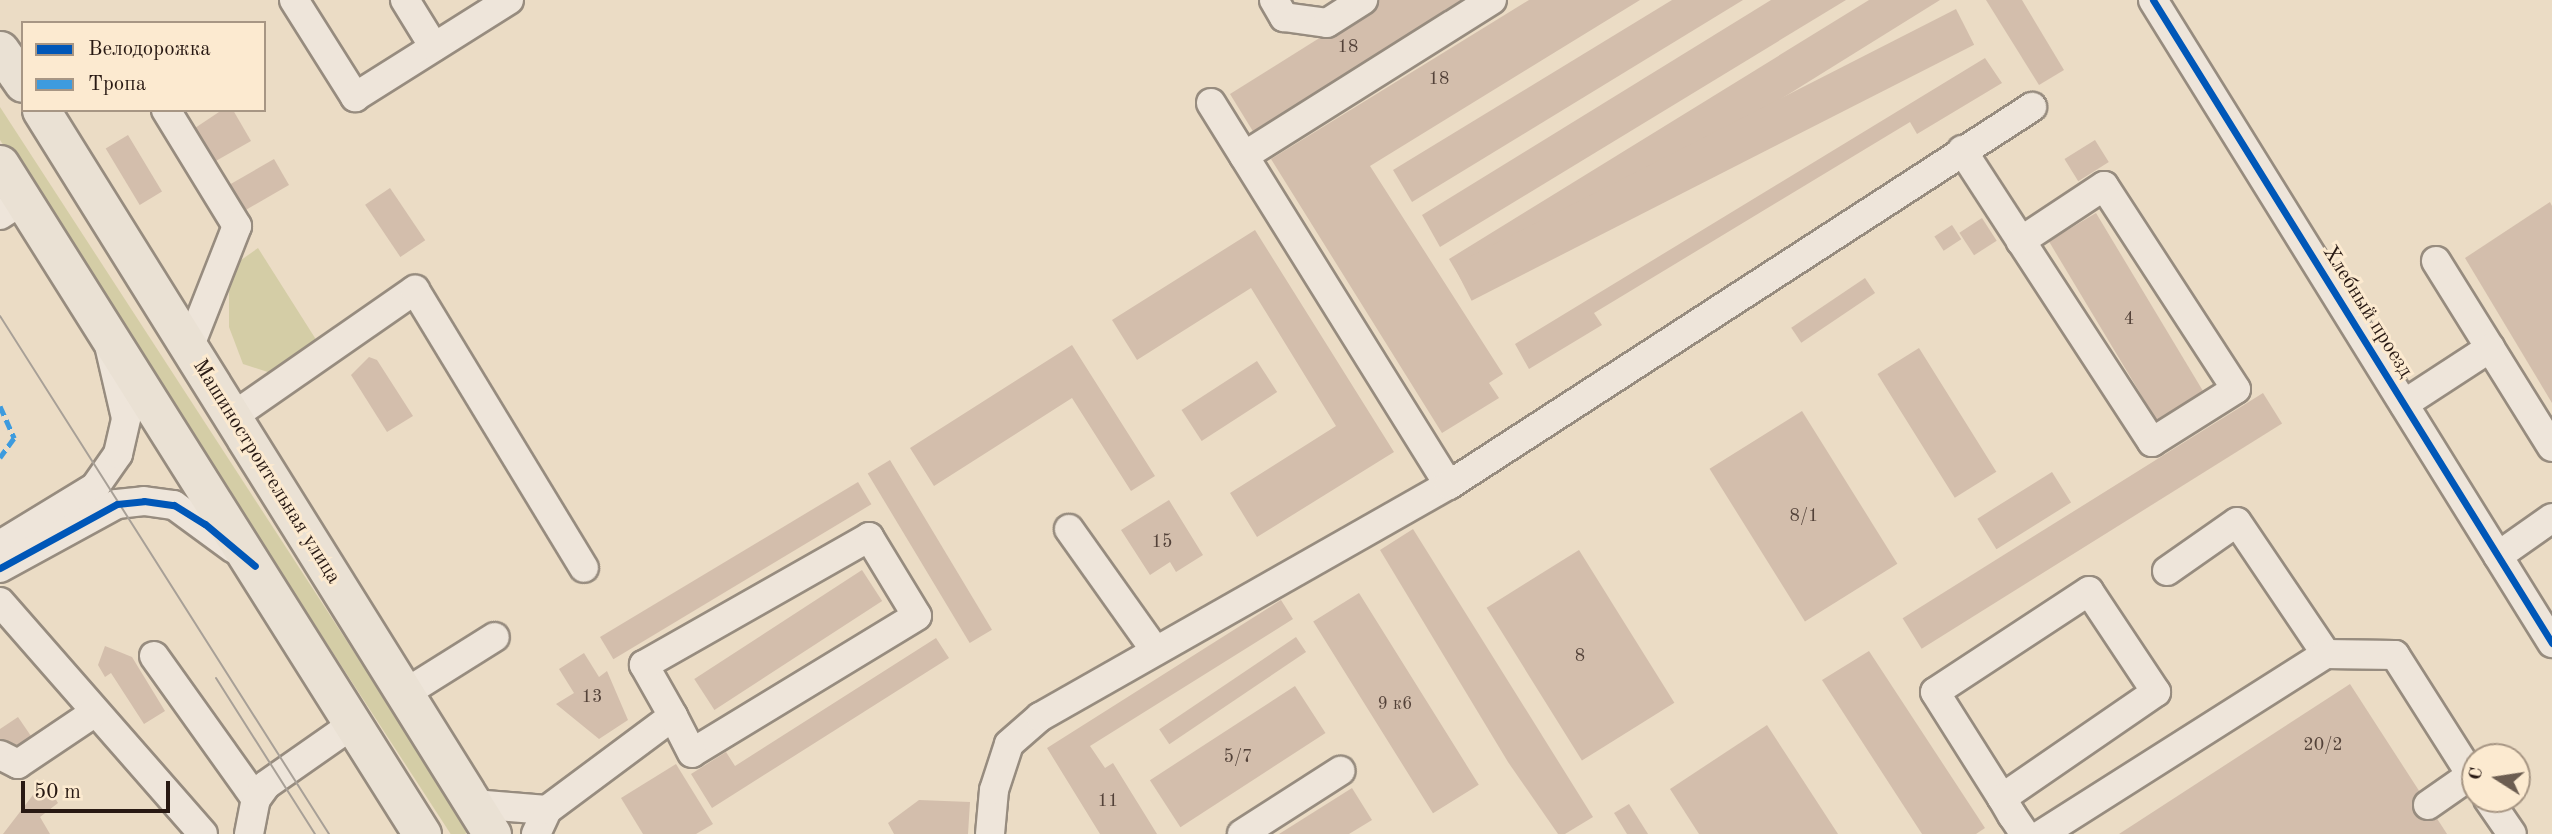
<!DOCTYPE html>
<html>
<head>
<meta charset="utf-8">
<style>
	body { margin:0 }
	#map { position:relative; width:2552px; height:834px; overflow:hidden; background:#ebdcc5; font-family:"Old Standard TT",serif }
	div>[style] { position:absolute }
	[style*='--x'] { left:calc(var(--x)*1px); top:calc(var(--y)*1px); width:calc(var(--w)*1px); rotate:calc(var(--a)*1deg) }
	.green>* { inset:0; background:#d4cda6; transform-origin:0 0 }
	.building>* { inset:0; background:#d3beac; transform-origin:0 0 }
	.roads { filter:drop-shadow(2px 0 #978c7f) drop-shadow(-2px 0 #978c7f) drop-shadow(0 2px #978c7f) drop-shadow(0 -2px #978c7f) }
	.minor>* { height:28px; margin:-14px; padding:0 14px; transform-origin:14px; border-radius:14px; background:#eee5da }
	.major>* { height:37px; margin:-18.5px; padding:0 18.5px; transform-origin:18.5px; border-radius:18.5px; background:#eae1d4 }
	.tram>* { height:2px; margin:-1px; padding:0 1px; transform-origin:1px; border-radius:1px; background:#a8a097 }
	.quiet>* { height:5px; margin-top:-2.5px; transform-origin:0; background:repeating-linear-gradient(90deg,#3d9bde 0 10px,transparent 0 15px) }
	.cycleway>* { height:7px; margin:-3.5px; padding:0 3.5px; transform-origin:3.5px; border-radius:3.5px; background:#0057b8 }
	span { translate:-50% -50%; white-space:nowrap; text-align:center; line-height:1.15; -webkit-text-stroke:6px #fcead0; paint-order:stroke }
	.number-label { font-size:18px; color:#534239 }
	.number-label span { -webkit-text-stroke-width:0 }
	.street-label { font-size:21px; color:#281913 }
	.legend { position:absolute; left:21px; top:21px; width:245px; height:91px; box-sizing:border-box; background:#fcead0; border:2px solid #a79684; margin:0; padding:9px 12px; list-style:none; font-size:21px; color:#281913 }
	.legend li { display:flex; align-items:center; gap:14px; height:35px }
	.legend b { width:35px; border:2px solid #a79684 }
	.north { position:absolute; left:2461px; top:743px; width:70px; height:70px; box-sizing:border-box; background:#fcead0; border:2px solid #a79684; border-radius:50%; rotate:282deg; font-size:19px; font-weight:700; line-height:28px; text-align:center; color:#281913 }
	.north::after { content:''; display:block; margin:auto; width:24px; height:32px; background:#6c5d51; clip-path:polygon(50% 0,100% 100%,50% 72%,0 100%) }
	.scale { position:absolute; left:21px; top:781px; width:149px; height:32px; box-sizing:border-box; border:4px solid #281913; border-top:0; padding-left:9px; font-size:21px; line-height:24px; white-space:nowrap; color:#281913; -webkit-text-stroke:5px #fcead0; paint-order:stroke }
</style>
</head>
<body>
<div id="map">
	<div class="green">
		<div style="left:0;top:107px;width:863px;height:18px;rotate:57deg"></div>
		<div style="clip-path:polygon(258px 248px,322px 349px,274px 374px,243px 364px,229px 327px,229px 287px,237px 263px)"></div>
	</div>
	<div class="building">
		<div style="clip-path:polygon(1380px 0,1466px 0,1254px 133px,1230px 94px)"></div>
		<div style="clip-path:polygon(1529px 0,1640px 0,1370px 166px,1503px 374px,1489px 383px,1499px 398px,1442px 433px,1271px 159px)"></div>
		<div style="clip-path:polygon(1672px 0,1743px 0,1412px 202px,1393px 170px)"></div>
		<div style="clip-path:polygon(1771px 0,1846px 0,1440px 247px,1422px 215px)"></div>
		<div style="clip-path:polygon(1869px 0,1940px 0,1469px 293px,1449px 259px)"></div>
		<div style="clip-path:polygon(1986px 0,2022px 0,2064px 70px,2039px 85px)"></div>
		<div style="left:1956px;top:9px;width:40px;height:564px;rotate:63deg"></div>
		<div style="clip-path:polygon(1985px 58px,2002px 83px,1917px 134px,1910px 122px,1594px 313px,1602px 325px,1529px 369px,1515px 344px)"></div>
		<div style="clip-path:polygon(222px 110px,233px 110px,251px 141px,214px 162px,195px 128px)"></div>
		<div style="left:128px;top:135px;width:66px;height:26px;rotate:59deg"></div>
		<div style="left:2095px;top:140px;width:26px;height:36px;rotate:58deg"></div>
		<div style="left:274px;top:159px;width:30px;height:51px;rotate:60deg"></div>
		<div style="left:390px;top:188px;width:63px;height:30px;rotate:56deg"></div>
		<div style="clip-path:polygon(2550px 202px,2552px 206px,2552px 403px,2465px 258px)"></div>
		<div style="left:2096px;top:213px;width:215px;height:55px;rotate:59deg"></div>
		<div style="left:1982px;top:218px;width:27px;height:27px;rotate:57deg"></div>
		<div style="left:1952px;top:225px;width:17px;height:21px;rotate:57deg"></div>
		<div style="clip-path:polygon(1255px 230px,1394px 452px,1257px 537px,1230px 493px,1336px 426px,1251px 288px,1137px 360px,1112px 320px)"></div>
		<div style="left:1865px;top:278px;width:18px;height:89px;rotate:56deg"></div>
		<div style="clip-path:polygon(1072px 345px,1155px 476px,1131px 491px,1072px 398px,934px 486px,910px 448px)"></div>
		<div style="left:1919px;top:348px;width:146px;height:49px;rotate:58deg"></div>
		<div style="clip-path:polygon(369px 357px,377px 360px,413px 416px,387px 432px,351px 375px)"></div>
		<div style="left:1257px;top:361px;width:37px;height:90px;rotate:57deg"></div>
		<div style="left:2263px;top:393px;width:36px;height:425px;rotate:58deg"></div>
		<div style="left:1802px;top:411px;width:180px;height:109px;rotate:58deg"></div>
		<div style="left:890px;top:460px;width:198px;height:26px;rotate:59deg"></div>
		<div style="left:2052px;top:472px;width:36px;height:88px;rotate:58deg"></div>
		<div style="left:858px;top:482px;width:26px;height:301px;rotate:59deg"></div>
		<div style="clip-path:polygon(1169px 500px,1203px 555px,1176px 572px,1170px 562px,1150px 575px,1121px 530px)"></div>
		<div style="clip-path:polygon(1413px 529px,1593px 817px,1565px 834px,1558px 834px,1508px 762px,1380px 550px)"></div>
		<div style="left:1579px;top:550px;width:180px;height:109px;rotate:58deg"></div>
		<div style="left:862px;top:570px;width:37px;height:200px;rotate:57deg"></div>
		<div style="left:1359px;top:593px;width:226px;height:54px;rotate:58deg"></div>
		<div style="clip-path:polygon(1281px 600px,1293px 619px,1090px 746px,1105px 768px,1113px 763px,1157px 834px,1100px 834px,1047px 748px)"></div>
		<div style="left:1296px;top:637px;width:18px;height:165px;rotate:56deg"></div>
		<div style="clip-path:polygon(936px 638px,949px 658px,712px 808px,691px 774px,726px 752px,735px 766px)"></div>
		<div style="clip-path:polygon(105px 646px,132px 657px,165px 711px,144px 724px,111px 673px,105px 677px,98px 665px)"></div>
		<div style="clip-path:polygon(1869px 651px,1985px 828px,1976px 834px,1922px 834px,1822px 680px)"></div>
		<div style="clip-path:polygon(584px 653px,599px 677px,607px 671px,628px 720px,599px 739px,556px 704px,574px 693px,559px 669px)"></div>
		<div style="clip-path:polygon(2350px 684px,2447px 834px,2119px 834px)"></div>
		<div style="left:1295px;top:686px;width:56px;height:173px;rotate:57deg"></div>
		<div style="clip-path:polygon(18px 717px,33px 739px,0 761px,0 729px)"></div>
		<div style="clip-path:polygon(1767px 725px,1838px 834px,1699px 834px,1670px 789px)"></div>
		<div style="clip-path:polygon(676px 764px,713px 824px,696px 834px,643px 834px,621px 798px)"></div>
		<div style="clip-path:polygon(1352px 788px,1372px 820px,1349px 834px,1279px 834px)"></div>
		<div style="clip-path:polygon(50px 790px,58px 803px,40px 817px,50px 834px,3px 834px,36px 791px)"></div>
		<div style="clip-path:polygon(919px 800px,970px 802px,968px 834px,894px 834px,888px 823px)"></div>
		<div style="clip-path:polygon(1629px 804px,1648px 834px,1627px 834px,1614px 813px)"></div>
	</div>
	<div class="roads">
		<div class="minor">
			<div style="--x:294;--y:0;--w:115;--a:57.8"></div>
			<div style="--x:355;--y:97;--w:182;--a:-32.2"></div>
			<div style="--x:405;--y:0;--w:55;--a:58.3"></div>
			<div style="--x:1274;--y:0;--w:20;--a:60"></div>
			<div style="--x:1284;--y:17;--w:43;--a:7.9"></div>
			<div style="--x:1327;--y:23;--w:43;--a:-32.6"></div>
			<div style="--x:2153;--y:0;--w:757;--a:58.18"></div>
			<div style="--x:1211;--y:103;--w:450;--a:58.1"></div>
			<div style="--x:166;--y:110;--w:136;--a:58.5"></div>
			<div style="--x:237;--y:226;--w:131;--a:111.5"></div>
			<div style="--x:1962;--y:150;--w:108;--a:57"></div>
			<div style="--x:2021;--y:241;--w:240;--a:56.9"></div>
			<div style="--x:2152;--y:442;--w:99;--a:-32.2"></div>
			<div style="--x:2236;--y:389;--w:242;--a:-123"></div>
			<div style="--x:2104;--y:186;--w:100;--a:146.5"></div>
			<div style="--x:1244;--y:156;--w:293;--a:-32.2"></div>
			<div style="--x:0;--y:215;--w:27;--a:-33"></div>
			<div style="--x:2436;--y:261;--w:219;--a:58.1"></div>
			<div style="--x:2404;--y:404;--w:103;--a:-33.1"></div>
			<div style="--x:232;--y:417;--w:223;--a:-34.8"></div>
			<div style="--x:415;--y:290;--w:325;--a:58.7"></div>
			<div style="--x:1069;--y:529;--w:148;--a:54.6"></div>
			<div style="--x:0;--y:545;--w:111;--a:-31.4"></div>
			<div style="--x:95;--y:487;--w:40;--a:-55.1"></div>
			<div style="--x:118;--y:454;--w:37;--a:-77"></div>
			<div style="--x:126;--y:418;--w:75;--a:-103.1"></div>
			<div style="--x:2498;--y:556;--w:66;--a:-35.1"></div>
			<div style="--x:0;--y:568;--w:133;--a:-28.7"></div>
			<div style="--x:117;--y:504;--w:27;--a:-6"></div>
			<div style="--x:144;--y:501;--w:30;--a:8"></div>
			<div style="--x:174;--y:505;--w:74;--a:36.3"></div>
			<div style="--x:2167;--y:571;--w:85;--a:-35"></div>
			<div style="--x:2237;--y:522;--w:159;--a:56"></div>
			<div style="--x:0;--y:602;--w:308;--a:48.8"></div>
			<div style="--x:154;--y:656;--w:176;--a:54.5"></div>
			<div style="--x:404;--y:694;--w:107;--a:-32.1"></div>
			<div style="--x:0;--y:755;--w:20;--a:27"></div>
			<div style="--x:18;--y:764;--w:92;--a:-33.9"></div>
			<div style="--x:2002;--y:798;--w:187;--a:-34.5"></div>
			<div style="--x:2156;--y:692;--w:121;--a:-123.6"></div>
			<div style="--x:2089;--y:591;--w:184;--a:146.7"></div>
			<div style="--x:1935;--y:692;--w:125;--a:57.7"></div>
			<div style="--x:2002;--y:798;--w:20;--a:60"></div>
			<div style="--x:2012;--y:815;--w:23;--a:56"></div>
			<div style="--x:2488;--y:799;--w:42;--a:55.6"></div>
			<div style="--x:473;--y:804;--w:74;--a:4.6"></div>
			<div style="--x:2428;--y:805;--w:52;--a:-34.9"></div>
			<div style="--x:249;--y:834;--w:36;--a:-79"></div>
			<div style="--x:256;--y:799;--w:17;--a:-54"></div>
			<div style="--x:266;--y:785;--w:106;--a:-35"></div>
			<div style="--x:536;--y:834;--w:26;--a:-65"></div>
			<div style="--x:547;--y:810;--w:157;--a:-36.7"></div>
			<div style="--x:673;--y:716;--w:59;--a:-119.6"></div>
			<div style="--x:644;--y:665;--w:259;--a:-29.6"></div>
			<div style="--x:869;--y:537;--w:92;--a:58.7"></div>
			<div style="--x:917;--y:616;--w:263;--a:148.7"></div>
			<div style="--x:692;--y:753;--w:42;--a:-117.2"></div>
			<div style="--x:990;--y:834;--w:44;--a:-84.8"></div>
			<div style="--x:994;--y:790;--w:48;--a:-71.9"></div>
			<div style="--x:1009;--y:744;--w:41;--a:-41.1"></div>
			<div style="--x:1040;--y:717;--w:470;--a:-29.6"></div>
			<div style="--x:1449;--y:485;--w:695;--a:-32.96"></div>
			<div style="--x:1242;--y:834;--w:117;--a:-32.7"></div>
			<div style="--x:2042;--y:834;--w:336;--a:-32.4"></div>
			<div style="--x:2326;--y:654;--w:69;--a:0.8"></div>
			<div style="--x:2395;--y:655;--w:149;--a:57.6"></div>
		</div>
		<div class="major">
			<div style="--x:0;--y:50;--w:40;--a:55.1"></div>
			<div style="--x:41;--y:110;--w:853;--a:58.08"></div>
			<div style="--x:0;--y:164;--w:792;--a:57.8"></div>
		</div>
	</div>
	<div class="tram">
		<div style="--x:0;--y:316;--w:614;--a:57.58"></div>
		<div style="--x:216;--y:678;--w:185;--a:57.6"></div>
	</div>
	<div class="quiet">
		<div style="--x:0;--y:406;--w:35;--a:66"></div>
		<div style="--x:14;--y:438;--w:24;--a:126"></div>
	</div>
	<div class="cycleway">
		<div style="--x:2153;--y:0;--w:757;--a:58.18"></div>
		<div style="--x:0;--y:568;--w:133;--a:-28.7"></div>
		<div style="--x:117;--y:504;--w:27;--a:-6"></div>
		<div style="--x:144;--y:501;--w:30;--a:8"></div>
		<div style="--x:174;--y:505;--w:36;--a:32"></div>
		<div style="--x:205;--y:524;--w:65;--a:40"></div>
	</div>
	<div class="number-label">
		<span style="left:1348px;top:47px">18</span>
		<span style="left:1439px;top:79px">18</span>
		<span style="left:2129px;top:319px">4</span>
		<span style="left:1804px;top:516px">8/1</span>
		<span style="left:1162px;top:542px">15</span>
		<span style="left:1580px;top:656px">8</span>
		<span style="left:592px;top:697px">13</span>
		<span style="left:1395px;top:704px">9 к6</span>
		<span style="left:2323px;top:745px">20/2</span>
		<span style="left:1238px;top:757px">5/7</span>
		<span style="left:1108px;top:801px">11</span>
	</div>
	<div class="street-label">
		<span style="left:2367px;top:312px;rotate:58deg">Хлебный проезд</span>
		<span style="left:266px;top:472px;rotate:58deg">Машиностроительная улица</span>
	</div>
	<ul class="legend">
	<li><b style="height:9px;background:#0057b8"></b>Велодорожка</li>
	<li><b style="height:9px;background:#3d9bde"></b>Тропа</li>
	</ul>
	<div class="north">С</div>
	<div class="scale">50 m</div>
</div>
</body>
</html>
